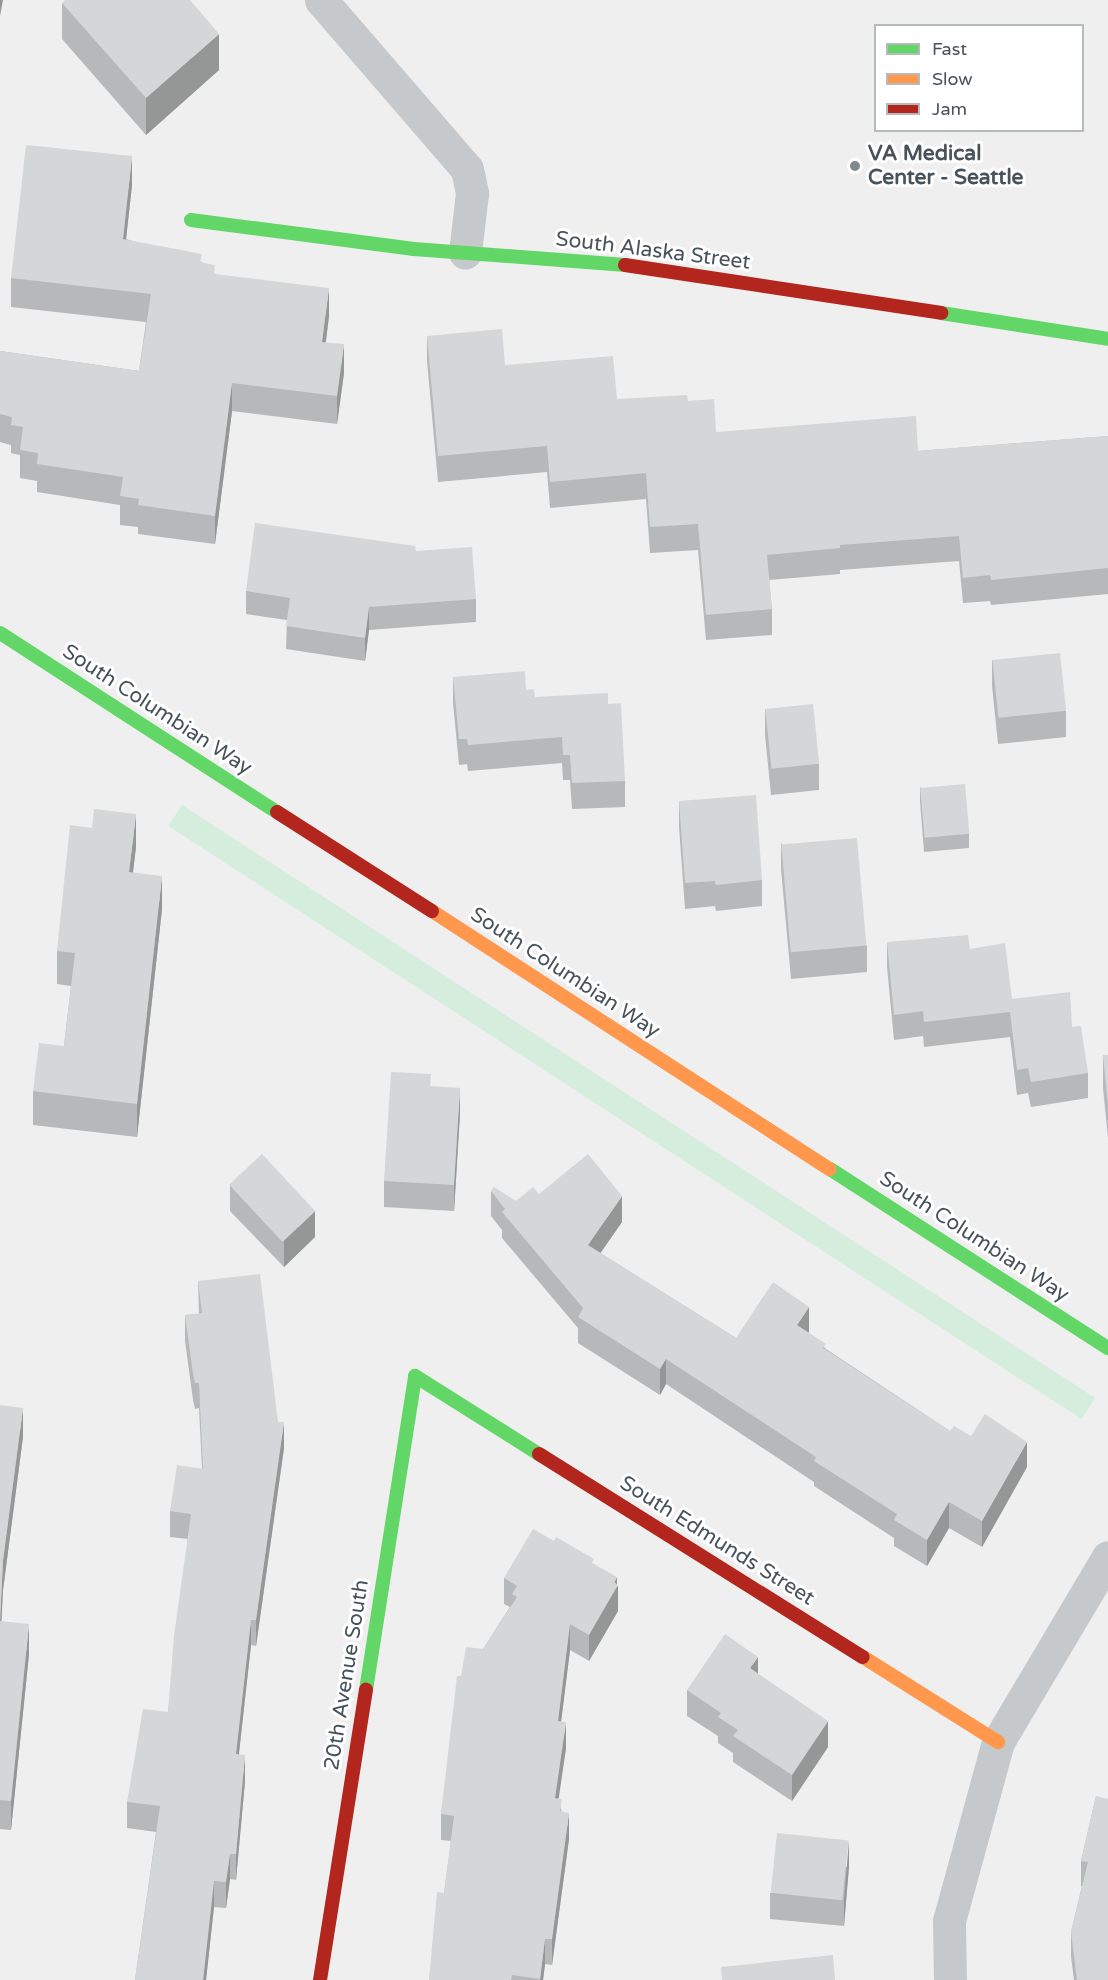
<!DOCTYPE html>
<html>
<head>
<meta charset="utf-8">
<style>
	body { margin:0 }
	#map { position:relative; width:1108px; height:1980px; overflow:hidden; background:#efefef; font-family:"Varela Round",sans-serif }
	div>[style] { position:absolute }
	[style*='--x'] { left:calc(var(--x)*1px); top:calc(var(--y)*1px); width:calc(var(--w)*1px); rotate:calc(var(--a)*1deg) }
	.green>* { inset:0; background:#d5eddc; transform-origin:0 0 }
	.street>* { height:33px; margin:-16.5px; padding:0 16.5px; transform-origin:16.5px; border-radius:16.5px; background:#c6c9cb }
	.fast>* { height:14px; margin:-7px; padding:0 7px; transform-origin:7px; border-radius:7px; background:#63d668 }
	.slow>* { height:14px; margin:-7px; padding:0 7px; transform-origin:7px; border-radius:7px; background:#ff974d }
	.jam>* { height:14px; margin:-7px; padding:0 7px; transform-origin:7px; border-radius:7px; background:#b3261e }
	.wall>* { inset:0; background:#b7b8b9 }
	.shaded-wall>* { inset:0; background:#959696 }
	.building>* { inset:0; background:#d5d6d7; transform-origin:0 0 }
	.dots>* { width:16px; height:16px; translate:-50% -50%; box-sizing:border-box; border:3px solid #fff; border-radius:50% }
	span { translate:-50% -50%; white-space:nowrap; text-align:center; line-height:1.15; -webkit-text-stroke:6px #fff; paint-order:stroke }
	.poi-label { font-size:21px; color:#47525a; font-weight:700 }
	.left { translate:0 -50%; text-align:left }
	.street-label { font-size:21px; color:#47525a }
	.legend { position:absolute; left:874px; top:24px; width:210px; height:108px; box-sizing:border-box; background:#fff; border:2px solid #b5babd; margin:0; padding:8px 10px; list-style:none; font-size:18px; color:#47525a }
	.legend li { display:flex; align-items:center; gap:12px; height:30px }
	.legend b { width:30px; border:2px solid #b5babd }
</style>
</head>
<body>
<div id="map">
	<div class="green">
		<div style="left:182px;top:805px;width:1089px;height:25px;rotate:33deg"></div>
	</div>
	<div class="street">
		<div style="--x:321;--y:0;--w:223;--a:49.2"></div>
		<div style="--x:467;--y:169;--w:25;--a:78"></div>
		<div style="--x:472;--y:193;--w:60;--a:96.7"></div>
		<div style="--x:950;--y:1980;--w:59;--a:-91"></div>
		<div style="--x:949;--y:1921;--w:186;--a:-74.7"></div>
		<div style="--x:998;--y:1742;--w:215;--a:-59.3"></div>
	</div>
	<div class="fast">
		<div style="--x:191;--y:220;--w:225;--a:7.4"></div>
		<div style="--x:414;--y:249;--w:212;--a:4.3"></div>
		<div style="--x:941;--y:313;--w:169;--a:8.8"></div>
		<div style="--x:0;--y:633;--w:330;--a:32.9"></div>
		<div style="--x:830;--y:1169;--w:331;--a:32.8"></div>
		<div style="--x:366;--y:1690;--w:318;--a:-81.1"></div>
		<div style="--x:415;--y:1376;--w:146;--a:32.2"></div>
	</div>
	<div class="slow">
		<div style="--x:432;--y:911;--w:474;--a:33"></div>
		<div style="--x:863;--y:1657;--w:160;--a:32.2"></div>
	</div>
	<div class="jam">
		<div style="--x:625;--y:265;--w:320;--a:8.6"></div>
		<div style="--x:277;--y:812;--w:184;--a:32.6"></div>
		<div style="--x:539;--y:1454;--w:382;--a:32.1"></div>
		<div style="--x:320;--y:1980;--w:294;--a:-81"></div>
	</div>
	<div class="wall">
		<div style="clip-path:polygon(62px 3px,219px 70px,146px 135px,62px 39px)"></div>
		<div style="clip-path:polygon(132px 185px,126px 239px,202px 262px,215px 274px,329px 316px,326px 342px,344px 373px,337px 424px,232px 411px,215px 544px,138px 534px,138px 527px,120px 525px,120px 505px,37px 492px,37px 481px,20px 478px,20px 455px,11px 453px,11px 445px,0 442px,0 351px,139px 371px,146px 322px,11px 307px,11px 278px)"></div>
		<div style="clip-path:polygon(427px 336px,505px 365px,617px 399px,688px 401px,716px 432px,918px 451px,1108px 436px,1108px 594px,991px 605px,990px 601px,963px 603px,959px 561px,840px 570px,840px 574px,769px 580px,772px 609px,772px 635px,706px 640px,698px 550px,650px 553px,646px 499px,550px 508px,547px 472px,438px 482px,427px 361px)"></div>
		<div style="clip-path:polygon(416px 551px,476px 599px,476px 622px,369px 630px,365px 661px,286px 649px,287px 620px,246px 614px,246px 591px)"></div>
		<div style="clip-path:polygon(992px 660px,1066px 711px,1066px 737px,998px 744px,992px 686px)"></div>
		<div style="clip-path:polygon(453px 677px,526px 690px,535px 697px,608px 704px,625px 781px,625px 807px,572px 809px,570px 780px,563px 780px,562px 763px,468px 771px,467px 764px,459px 765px,453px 703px)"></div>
		<div style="clip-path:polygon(765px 709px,819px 764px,819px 790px,771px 795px,765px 735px)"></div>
		<div style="clip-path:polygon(920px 787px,969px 834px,969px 848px,924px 852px,920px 801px)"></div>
		<div style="clip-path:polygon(679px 801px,762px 880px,762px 906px,716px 911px,715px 906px,685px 909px,679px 827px)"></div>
		<div style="clip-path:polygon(781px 843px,867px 946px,867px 972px,791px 979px,781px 869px)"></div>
		<div style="clip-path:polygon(136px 847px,133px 872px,162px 909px,137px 1137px,33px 1125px,33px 1091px,64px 1046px,71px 986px,57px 984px,57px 951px)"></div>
		<div style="clip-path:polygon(887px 942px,970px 949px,1012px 999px,1088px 1073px,1088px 1098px,1031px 1107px,1028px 1093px,1017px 1095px,1010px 1037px,924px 1047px,923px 1036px,894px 1040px,887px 967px)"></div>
		<div style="clip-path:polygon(1103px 1055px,1108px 1055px,1108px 1138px,1103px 1088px)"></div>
		<div style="clip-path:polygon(431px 1086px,460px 1114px,454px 1211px,384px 1207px,384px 1181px)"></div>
		<div style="clip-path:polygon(230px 1185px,315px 1237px,284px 1267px,230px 1211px)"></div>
		<div style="clip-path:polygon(491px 1191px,516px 1201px,539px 1194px,622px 1222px,600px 1253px,736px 1338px,809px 1333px,826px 1349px,950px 1431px,971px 1436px,1027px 1467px,982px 1547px,949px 1528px,927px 1566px,894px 1546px,894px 1538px,814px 1486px,814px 1482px,666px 1384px,660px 1395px,578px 1343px,578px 1328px,502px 1238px,502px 1230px,491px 1216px)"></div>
		<div style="clip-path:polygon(198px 1281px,278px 1422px,284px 1448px,256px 1646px,251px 1645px,239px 1754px,245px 1781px,236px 1880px,230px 1879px,226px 1908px,214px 1907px,206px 1980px,135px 1980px,156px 1832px,127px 1828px,127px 1802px,168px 1712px,188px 1539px,170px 1537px,170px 1511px,202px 1469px,199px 1408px,195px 1409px,193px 1400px,185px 1341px,185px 1315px,199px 1314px)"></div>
		<div style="clip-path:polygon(0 1405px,23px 1437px,3px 1590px,1px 1621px,29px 1654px,11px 1830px,0 1829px)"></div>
		<div style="clip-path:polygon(594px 1564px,617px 1584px,618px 1611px,589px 1661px,570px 1650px,561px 1721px,566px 1748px,558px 1798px,569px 1839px,552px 1965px,545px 1964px,543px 1980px,429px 1980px,444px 1893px,451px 1841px,441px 1840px,441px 1814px,461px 1676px,483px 1649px,510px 1607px,504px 1604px,504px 1578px)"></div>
		<div style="clip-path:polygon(758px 1674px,828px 1747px,792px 1801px,733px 1762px,733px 1753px,718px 1743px,718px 1736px,687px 1716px,687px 1690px)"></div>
		<div style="clip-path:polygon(1096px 1796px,1108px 1980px,1074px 1980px,1071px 1957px,1071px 1932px,1082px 1886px,1081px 1886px,1081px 1861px)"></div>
		<div style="clip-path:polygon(849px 1866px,844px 1926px,770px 1919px,770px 1893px)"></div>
	</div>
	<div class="shaded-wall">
		<div style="clip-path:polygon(0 0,3px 0,0 16px)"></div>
		<div style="clip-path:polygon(219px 34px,219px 70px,146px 135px,146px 98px)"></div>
		<div style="clip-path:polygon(132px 156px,132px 185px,123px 267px,123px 239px)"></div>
		<div style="clip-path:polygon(329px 288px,329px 316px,322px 370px,322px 342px)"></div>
		<div style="clip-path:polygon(344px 344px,344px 373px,337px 424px,337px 396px)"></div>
		<div style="clip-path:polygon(232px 383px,232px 411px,215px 544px,215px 516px)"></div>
		<div style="clip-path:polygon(369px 607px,369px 630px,365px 661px,365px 638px)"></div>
		<div style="clip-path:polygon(136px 814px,136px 847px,129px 905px,129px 872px)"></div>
		<div style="clip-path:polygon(162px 876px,162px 909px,137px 1137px,137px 1104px)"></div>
		<div style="clip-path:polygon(460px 1088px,460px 1114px,454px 1211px,454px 1185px)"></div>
		<div style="clip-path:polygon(622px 1196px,622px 1222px,588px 1271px,588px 1245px)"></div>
		<div style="clip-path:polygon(315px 1211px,315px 1237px,284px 1267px,284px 1241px)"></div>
		<div style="clip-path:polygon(809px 1307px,809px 1332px,797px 1351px,797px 1325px)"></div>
		<div style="clip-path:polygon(666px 1359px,666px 1384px,660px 1395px,660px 1369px)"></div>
		<div style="clip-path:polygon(23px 1408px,23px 1437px,3px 1590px,0 1650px,0 1621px,3px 1561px)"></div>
		<div style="clip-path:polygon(284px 1422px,284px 1448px,256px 1646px,256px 1620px)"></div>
		<div style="clip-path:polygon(1027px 1442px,1027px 1467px,982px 1547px,982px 1521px)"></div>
		<div style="clip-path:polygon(949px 1502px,949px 1528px,927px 1566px,927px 1540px)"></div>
		<div style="clip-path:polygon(617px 1577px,617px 1587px,618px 1585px,618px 1611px,589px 1661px,589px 1635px)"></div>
		<div style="clip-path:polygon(251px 1620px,251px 1645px,236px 1779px,236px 1754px)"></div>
		<div style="clip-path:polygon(29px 1624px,29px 1654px,11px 1830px,11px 1801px)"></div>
		<div style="clip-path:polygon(570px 1624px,570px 1650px,558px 1747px,558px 1721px)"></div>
		<div style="clip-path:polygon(758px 1657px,758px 1683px,750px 1668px)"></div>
		<div style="clip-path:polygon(828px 1721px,828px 1747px,792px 1801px,792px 1775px)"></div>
		<div style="clip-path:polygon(566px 1722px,566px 1748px,555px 1824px,555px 1798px)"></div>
		<div style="clip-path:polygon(245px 1755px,245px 1781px,236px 1880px,236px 1854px)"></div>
		<div style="clip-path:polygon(569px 1813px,569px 1839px,552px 1965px,552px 1939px)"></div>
		<div style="clip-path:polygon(849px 1840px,849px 1866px,844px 1926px,844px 1900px)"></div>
		<div style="clip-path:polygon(230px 1854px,230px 1879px,226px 1908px,226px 1882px)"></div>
		<div style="clip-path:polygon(214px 1881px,214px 1907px,206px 1980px,203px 1980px)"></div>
		<div style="clip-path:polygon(545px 1939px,545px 1964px,543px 1980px,540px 1980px)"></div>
	</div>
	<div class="building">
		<div style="clip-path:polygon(65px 0,190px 0,219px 34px,146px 98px,62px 3px)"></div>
		<div style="clip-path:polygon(26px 145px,132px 156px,123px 239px,202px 254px,200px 262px,215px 265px,214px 274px,329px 288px,322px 342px,344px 344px,337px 396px,232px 383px,215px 516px,138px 505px,139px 499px,120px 496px,123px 477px,37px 464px,38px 453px,20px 450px,23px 427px,11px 425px,12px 417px,0 414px,0 351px,139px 371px,151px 294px,11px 278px)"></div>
		<div style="clip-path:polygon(502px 329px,505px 365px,613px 356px,617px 399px,687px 395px,688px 401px,714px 399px,716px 432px,916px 416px,918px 451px,1108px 436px,1108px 568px,991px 580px,990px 575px,963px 578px,959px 536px,840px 545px,840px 548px,767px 555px,772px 609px,706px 615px,698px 524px,650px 527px,646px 473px,550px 482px,547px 446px,438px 456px,427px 336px)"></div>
		<div style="clip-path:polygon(255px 523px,415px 546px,416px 551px,472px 547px,476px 599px,369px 607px,365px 638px,286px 626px,290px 598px,246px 591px)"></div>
		<div style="left:1060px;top:653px;width:58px;height:68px;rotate:84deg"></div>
		<div style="clip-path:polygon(525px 671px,526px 690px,534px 689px,535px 697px,608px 693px,608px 704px,621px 703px,625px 781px,572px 783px,570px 755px,563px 755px,562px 737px,468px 745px,467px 739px,459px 739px,453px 677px)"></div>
		<div style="left:813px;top:704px;width:60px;height:48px;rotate:84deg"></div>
		<div style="left:965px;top:784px;width:50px;height:45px;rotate:85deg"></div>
		<div style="clip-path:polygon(756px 795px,762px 880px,716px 885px,715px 881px,685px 883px,679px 801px)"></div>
		<div style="clip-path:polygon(94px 809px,136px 814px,129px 872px,162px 876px,137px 1104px,33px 1091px,39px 1043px,64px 1046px,75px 953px,57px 951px,70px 825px,92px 828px)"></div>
		<div style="left:857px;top:838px;width:108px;height:76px;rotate:85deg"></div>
		<div style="clip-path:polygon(968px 935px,970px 949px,1005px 943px,1012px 999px,1070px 992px,1072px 1027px,1081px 1026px,1088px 1073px,1031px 1082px,1028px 1068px,1017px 1070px,1010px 1012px,924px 1022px,923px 1011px,894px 1015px,887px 942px)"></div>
		<div style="clip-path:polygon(1103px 1055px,1108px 1055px,1108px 1105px)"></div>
		<div style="clip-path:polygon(391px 1072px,431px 1074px,430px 1086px,460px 1088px,454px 1185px,384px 1181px)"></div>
		<div style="left:262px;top:1154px;width:78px;height:45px;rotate:47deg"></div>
		<div style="clip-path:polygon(588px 1154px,622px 1196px,588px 1245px,736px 1338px,773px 1282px,809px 1307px,797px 1325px,826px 1344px,823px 1348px,950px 1431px,954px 1426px,971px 1436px,985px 1414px,1027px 1442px,982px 1521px,949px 1502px,927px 1540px,894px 1520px,897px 1514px,814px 1461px,816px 1457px,666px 1359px,660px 1369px,578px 1317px,583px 1308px,502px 1212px,505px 1209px,491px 1191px,494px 1187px,516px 1201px,533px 1187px,539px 1194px)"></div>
		<div style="clip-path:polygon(260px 1274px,278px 1422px,284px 1422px,256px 1620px,251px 1620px,236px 1754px,245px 1755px,236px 1854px,230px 1854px,226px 1882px,214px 1881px,203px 1980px,135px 1980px,160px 1806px,127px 1802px,143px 1709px,168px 1712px,174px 1636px,191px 1514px,170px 1511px,177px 1465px,203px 1469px,199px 1383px,195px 1383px,193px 1374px,185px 1315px,202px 1313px,198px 1281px)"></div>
		<div style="clip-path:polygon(0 1405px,23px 1408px,3px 1561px,0 1621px,29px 1624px,11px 1801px,0 1800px)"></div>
		<div style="clip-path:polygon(533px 1529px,554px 1541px,556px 1537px,594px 1559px,592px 1563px,617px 1577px,614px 1582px,618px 1585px,589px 1635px,570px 1624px,558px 1721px,566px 1722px,555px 1798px,562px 1799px,560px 1811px,569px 1813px,552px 1939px,545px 1939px,540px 1979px,512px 1975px,511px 1980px,429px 1980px,437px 1892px,444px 1893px,454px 1816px,441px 1814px,457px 1676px,461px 1676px,466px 1647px,483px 1649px,517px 1597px,512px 1594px,517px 1586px,504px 1578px)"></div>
		<div style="clip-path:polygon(725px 1634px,758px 1657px,750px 1668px,828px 1721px,792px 1775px,733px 1736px,738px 1730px,718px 1717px,721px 1713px,687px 1690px)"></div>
		<div style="clip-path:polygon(1096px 1796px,1108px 1799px,1108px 1980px,1077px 1980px,1071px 1932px,1088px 1862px,1081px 1861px)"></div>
		<div style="left:777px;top:1833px;width:72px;height:60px;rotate:6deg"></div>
		<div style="clip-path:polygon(833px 1955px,835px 1980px,722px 1980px,721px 1967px)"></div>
	</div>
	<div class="dots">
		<div style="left:855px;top:166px;background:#82898e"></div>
	</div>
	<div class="poi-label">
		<span class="left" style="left:868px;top:166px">VA Medical<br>Center - Seattle</span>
	</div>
	<div class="street-label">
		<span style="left:653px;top:251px;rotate:7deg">South Alaska Street</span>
		<span style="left:157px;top:710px;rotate:33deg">South Columbian Way</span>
		<span style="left:565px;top:973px;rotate:33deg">South Columbian Way</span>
		<span style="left:974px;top:1237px;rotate:33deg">South Columbian Way</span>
		<span style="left:717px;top:1541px;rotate:32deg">South Edmunds Street</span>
		<span style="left:347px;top:1675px;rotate:-81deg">20th Avenue South</span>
	</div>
	<ul class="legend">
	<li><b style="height:8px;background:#63d668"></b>Fast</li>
	<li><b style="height:8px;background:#ff974d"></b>Slow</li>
	<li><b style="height:8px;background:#b3261e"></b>Jam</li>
	</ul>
</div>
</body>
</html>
